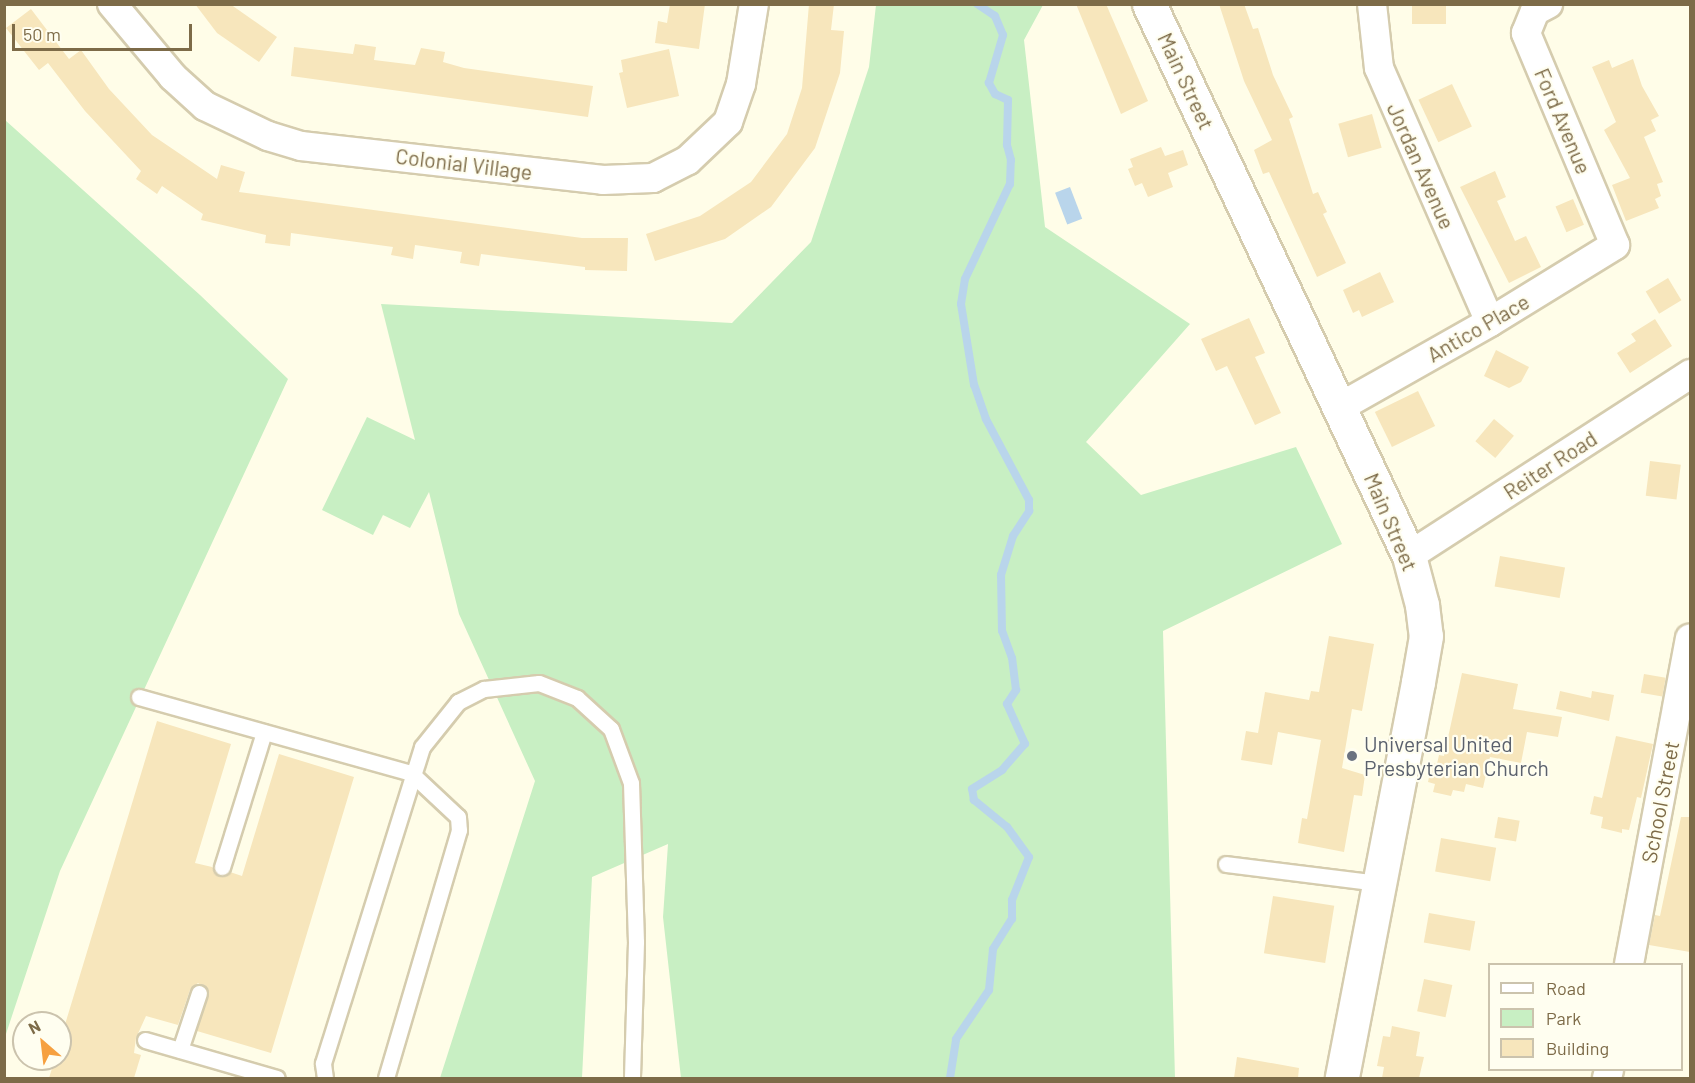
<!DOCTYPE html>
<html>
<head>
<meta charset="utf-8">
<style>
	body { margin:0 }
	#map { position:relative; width:1695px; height:1083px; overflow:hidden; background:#fffde8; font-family:Barlow,sans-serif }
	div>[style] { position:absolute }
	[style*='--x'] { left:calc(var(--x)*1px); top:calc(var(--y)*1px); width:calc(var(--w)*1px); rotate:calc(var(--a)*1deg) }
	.green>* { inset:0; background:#c8efc3 }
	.water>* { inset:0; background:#b9d5eb; transform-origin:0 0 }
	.stream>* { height:8px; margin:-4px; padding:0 4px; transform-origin:4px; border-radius:4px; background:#b9d5eb }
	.building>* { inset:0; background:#f7e6bc; transform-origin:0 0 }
	.roads { filter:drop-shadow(2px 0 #d5ccae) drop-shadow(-2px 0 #d5ccae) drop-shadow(0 2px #d5ccae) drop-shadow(0 -2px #d5ccae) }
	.service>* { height:15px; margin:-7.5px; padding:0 7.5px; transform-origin:7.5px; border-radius:7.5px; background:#fff }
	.minor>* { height:28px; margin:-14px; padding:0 14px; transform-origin:14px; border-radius:14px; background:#fff }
	.tertiary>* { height:33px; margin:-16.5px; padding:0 16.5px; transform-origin:16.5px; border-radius:16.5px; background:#fff }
	.dots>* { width:16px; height:16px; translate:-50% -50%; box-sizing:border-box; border:3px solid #fffef0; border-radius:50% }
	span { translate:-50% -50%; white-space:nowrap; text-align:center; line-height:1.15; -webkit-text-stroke:4.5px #fffef0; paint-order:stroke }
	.street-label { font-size:21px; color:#7d6b48 }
	.worship-label { font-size:21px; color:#5b616d }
	.left { translate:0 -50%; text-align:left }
	.frame { position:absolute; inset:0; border:6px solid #7d6b48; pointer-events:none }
	.legend { position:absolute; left:1488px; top:963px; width:195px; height:108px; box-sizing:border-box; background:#fffef0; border:2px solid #cbc3ad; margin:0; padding:8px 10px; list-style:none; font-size:18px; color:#7d6b48 }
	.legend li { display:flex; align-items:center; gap:12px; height:30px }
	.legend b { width:30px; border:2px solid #cbc3ad }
	.north { position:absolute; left:12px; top:1011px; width:60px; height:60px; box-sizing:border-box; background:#fffef0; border:2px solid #cbc3ad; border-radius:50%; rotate:332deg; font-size:16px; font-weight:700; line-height:24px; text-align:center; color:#7d6b48 }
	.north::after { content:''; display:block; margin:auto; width:21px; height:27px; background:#f6a040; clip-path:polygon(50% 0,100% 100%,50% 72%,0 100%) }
	.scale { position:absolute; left:12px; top:24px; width:180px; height:27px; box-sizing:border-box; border:3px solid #7d6b48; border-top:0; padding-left:8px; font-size:18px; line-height:21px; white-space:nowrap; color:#7d6b48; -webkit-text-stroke:4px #fffef0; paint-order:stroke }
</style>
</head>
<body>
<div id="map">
	<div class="green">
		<div style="clip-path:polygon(876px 5px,1043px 5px,1024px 40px,1045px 227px,1190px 324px,1086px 442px,1141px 495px,1296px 447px,1342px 544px,1163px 631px,1175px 1078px,681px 1078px,663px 917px,668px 844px,592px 877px,582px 1078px,440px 1078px,535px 781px,459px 614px,429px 492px,410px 528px,383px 515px,373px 535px,322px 510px,367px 417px,415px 440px,381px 304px,732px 323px,811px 242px,869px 67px)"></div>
		<div style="clip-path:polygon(5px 120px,200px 295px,288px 379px,60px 871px,5px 1037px)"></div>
	</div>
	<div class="water">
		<div style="left:1070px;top:187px;width:34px;height:16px;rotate:69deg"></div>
	</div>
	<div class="stream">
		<div style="--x:950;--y:1078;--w:39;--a:-81"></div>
		<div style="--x:956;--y:1039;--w:59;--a:-56"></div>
		<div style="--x:989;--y:990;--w:41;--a:-84.4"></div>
		<div style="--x:993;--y:949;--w:36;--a:-58"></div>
		<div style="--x:1012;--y:919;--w:19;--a:-90"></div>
		<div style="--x:1012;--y:900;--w:46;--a:-68.4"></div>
		<div style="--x:1029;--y:857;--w:37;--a:-126"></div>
		<div style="--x:1007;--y:827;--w:43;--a:-140.7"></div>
		<div style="--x:974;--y:800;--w:11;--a:-100"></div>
		<div style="--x:972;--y:789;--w:36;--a:-32"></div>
		<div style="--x:1002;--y:770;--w:35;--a:-49"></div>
		<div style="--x:1025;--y:744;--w:44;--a:-114.2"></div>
		<div style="--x:1007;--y:704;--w:17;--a:-57"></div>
		<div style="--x:1016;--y:690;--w:32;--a:-97"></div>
		<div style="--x:1012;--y:658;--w:29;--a:-110"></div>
		<div style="--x:1002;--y:631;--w:56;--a:-91"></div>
		<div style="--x:1001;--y:575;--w:41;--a:-72.9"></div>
		<div style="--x:1013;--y:536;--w:30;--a:-57"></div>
		<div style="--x:1029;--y:511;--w:11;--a:-90"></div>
		<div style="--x:1029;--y:500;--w:92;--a:-118"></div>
		<div style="--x:986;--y:419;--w:36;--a:-109"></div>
		<div style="--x:974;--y:385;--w:82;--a:-99.1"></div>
		<div style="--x:961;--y:304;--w:25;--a:-81"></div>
		<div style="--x:965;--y:279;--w:105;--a:-64.7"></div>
		<div style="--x:1010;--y:184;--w:24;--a:-88"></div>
		<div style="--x:1011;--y:160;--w:16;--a:-105"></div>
		<div style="--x:1007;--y:145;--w:45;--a:-88.7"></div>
		<div style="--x:1008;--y:100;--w:14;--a:-155"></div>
		<div style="--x:995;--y:94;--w:13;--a:-119"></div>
		<div style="--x:989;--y:83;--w:50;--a:-73.7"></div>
		<div style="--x:1003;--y:35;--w:21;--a:-113"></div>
		<div style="--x:995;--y:16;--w:22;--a:-146"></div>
	</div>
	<div class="building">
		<div style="clip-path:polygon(195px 4px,230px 4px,277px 37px,259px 62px,217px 33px)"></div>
		<div style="clip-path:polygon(670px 4px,705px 4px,699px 49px,655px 43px,658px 21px,667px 23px)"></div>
		<div style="clip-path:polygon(809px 4px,834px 4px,831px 30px,844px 31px,840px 73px,815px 148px,771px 207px,725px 239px,655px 261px,646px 234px,700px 216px,751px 182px,787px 134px,802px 88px)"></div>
		<div style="clip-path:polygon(1076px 4px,1106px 4px,1148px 101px,1121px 114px)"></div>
		<div style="clip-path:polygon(1219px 4px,1244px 4px,1253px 29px,1258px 28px,1273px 75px,1293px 117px,1289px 119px,1313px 194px,1318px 192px,1327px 212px,1323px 214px,1346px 263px,1317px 277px,1269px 172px,1263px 174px,1254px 150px,1272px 140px,1244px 81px)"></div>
		<div style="left:1412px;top:4px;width:34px;height:20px"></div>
		<div style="clip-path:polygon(31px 9px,69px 59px,81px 50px,109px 89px,152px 135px,217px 179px,221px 165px,245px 172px,239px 192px,582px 238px,628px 238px,627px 271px,585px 270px,585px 267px,481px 254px,479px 266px,460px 263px,462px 252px,415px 245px,413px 259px,391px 255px,393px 247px,291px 233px,290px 246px,265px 243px,266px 235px,201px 220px,203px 214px,162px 186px,157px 194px,136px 179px,141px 171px,85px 111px,48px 63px,39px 70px,6px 28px)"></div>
		<div style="clip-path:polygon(355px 44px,376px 47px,374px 60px,415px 65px,421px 48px,445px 52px,443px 62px,464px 68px,593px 86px,588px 117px,291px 76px,294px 47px,353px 54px)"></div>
		<div style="clip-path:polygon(669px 49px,679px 96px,627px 108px,619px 73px,623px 72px,621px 60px)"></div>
		<div style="clip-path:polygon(1633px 59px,1642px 86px,1659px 116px,1651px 120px,1656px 131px,1644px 137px,1663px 182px,1657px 184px,1661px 196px,1655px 199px,1659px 208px,1626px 221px,1612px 185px,1630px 178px,1604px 130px,1616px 122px,1592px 67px,1609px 60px,1612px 68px)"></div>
		<div style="left:1452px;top:84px;width:47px;height:37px;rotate:65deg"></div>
		<div style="left:1372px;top:114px;width:35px;height:35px;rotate:74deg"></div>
		<div style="clip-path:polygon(1161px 147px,1165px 156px,1183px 150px,1188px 165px,1168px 173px,1173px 187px,1148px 197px,1142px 183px,1135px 186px,1128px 169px,1133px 167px,1130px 159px)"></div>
		<div style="clip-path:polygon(1495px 171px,1506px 197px,1497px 201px,1515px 241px,1526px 236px,1541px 267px,1509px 283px,1460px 187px)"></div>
		<div style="left:1573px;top:199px;width:28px;height:19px;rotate:67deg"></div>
		<div style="clip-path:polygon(1380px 272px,1394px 302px,1362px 317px,1359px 310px,1353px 313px,1343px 290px)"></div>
		<div style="left:1668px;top:278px;width:26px;height:26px;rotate:59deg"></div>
		<div style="clip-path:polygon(1249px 318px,1265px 353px,1255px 357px,1281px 413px,1255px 425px,1227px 366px,1216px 371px,1201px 339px)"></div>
		<div style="clip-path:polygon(1655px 319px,1672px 346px,1630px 373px,1617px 353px,1636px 341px,1631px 334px)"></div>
		<div style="clip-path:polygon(1496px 350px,1529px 367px,1521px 382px,1509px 388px,1484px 376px)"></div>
		<div style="left:1418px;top:391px;width:39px;height:48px;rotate:64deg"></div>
		<div style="left:1494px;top:419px;width:26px;height:29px;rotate:40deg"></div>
		<div style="left:1650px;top:461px;width:31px;height:35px;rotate:7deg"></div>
		<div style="left:1500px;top:556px;width:66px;height:31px;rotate:10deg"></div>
		<div style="clip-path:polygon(1329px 636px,1374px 644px,1362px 711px,1352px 709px,1342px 768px,1365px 775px,1362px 796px,1354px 795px,1344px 852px,1298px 843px,1302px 818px,1307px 819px,1321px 740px,1278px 732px,1272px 765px,1241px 760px,1246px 731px,1258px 733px,1265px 692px,1309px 700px,1311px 691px,1319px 692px)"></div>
		<div style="clip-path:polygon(1462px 673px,1518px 684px,1513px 709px,1562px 717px,1558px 737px,1527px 732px,1521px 763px,1490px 757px,1483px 788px,1466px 784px,1464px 792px,1453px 790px,1451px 796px,1433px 792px,1435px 784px,1428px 782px,1432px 763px,1437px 764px,1439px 755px,1444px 756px)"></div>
		<div style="left:1644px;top:674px;width:22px;height:19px;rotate:10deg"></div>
		<div style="clip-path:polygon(1560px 691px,1591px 698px,1592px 691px,1614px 695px,1609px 721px,1556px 709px)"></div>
		<div style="clip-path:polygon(157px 721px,231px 744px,195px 863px,212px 867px,220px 876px,230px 872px,242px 876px,279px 754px,354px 777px,271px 1053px,197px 1031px,209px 992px,198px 983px,190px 990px,178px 1025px,146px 1016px,136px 1038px,134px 1053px,141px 1055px,134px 1078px,49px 1078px,55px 1059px,60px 1059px,60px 1041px)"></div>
		<div style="clip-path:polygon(1616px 736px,1653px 744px,1641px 798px,1637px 797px,1629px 830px,1622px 829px,1622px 833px,1601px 828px,1603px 817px,1590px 814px,1594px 796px,1602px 798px)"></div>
		<div style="left:1498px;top:817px;width:22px;height:21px;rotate:10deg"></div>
		<div style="clip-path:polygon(1681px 817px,1690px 817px,1690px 952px,1649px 945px,1655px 915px,1660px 916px)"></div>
		<div style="left:1441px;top:838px;width:56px;height:34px;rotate:10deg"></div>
		<div style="left:1273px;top:896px;width:62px;height:58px;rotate:9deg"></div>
		<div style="left:1429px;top:913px;width:47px;height:30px;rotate:10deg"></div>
		<div style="left:1424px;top:979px;width:29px;height:33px;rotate:12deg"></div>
		<div style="clip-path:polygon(1392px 1026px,1420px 1032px,1416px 1056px,1424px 1057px,1419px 1078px,1382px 1078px,1384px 1067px,1377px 1066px,1383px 1036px,1390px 1037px)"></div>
		<div style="clip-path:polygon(1237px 1057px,1299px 1068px,1298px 1078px,1234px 1078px)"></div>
	</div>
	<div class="roads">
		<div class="service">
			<div style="--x:139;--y:697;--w:282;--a:15.6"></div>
			<div style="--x:411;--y:773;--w:64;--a:43.1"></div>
			<div style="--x:458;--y:817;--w:13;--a:86"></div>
			<div style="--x:459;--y:830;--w:259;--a:106.4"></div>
			<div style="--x:1226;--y:864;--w:154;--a:7.1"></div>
			<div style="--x:222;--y:867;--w:141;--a:-72.7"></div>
			<div style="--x:145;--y:1040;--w:137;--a:16.1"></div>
			<div style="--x:180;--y:1050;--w:60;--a:-71.6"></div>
			<div style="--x:325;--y:1078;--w:15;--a:-98"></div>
			<div style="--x:323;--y:1063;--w:331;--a:-72.6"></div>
			<div style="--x:422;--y:747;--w:58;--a:-51.3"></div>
			<div style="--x:458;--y:702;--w:29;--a:-27"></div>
			<div style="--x:484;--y:689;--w:55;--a:-6.2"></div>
			<div style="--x:539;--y:683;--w:41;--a:21.5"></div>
			<div style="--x:577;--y:698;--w:46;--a:42.4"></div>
			<div style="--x:611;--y:729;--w:58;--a:69.7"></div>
			<div style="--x:631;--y:783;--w:159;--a:88.2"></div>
			<div style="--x:636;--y:942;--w:136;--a:91.7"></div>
		</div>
		<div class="minor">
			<div style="--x:112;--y:4;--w:95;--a:50.1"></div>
			<div style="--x:173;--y:77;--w:43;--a:42.2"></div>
			<div style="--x:205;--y:106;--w:70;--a:25.5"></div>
			<div style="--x:268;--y:136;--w:34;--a:17"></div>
			<div style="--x:301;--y:146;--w:304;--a:6.4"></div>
			<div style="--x:603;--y:180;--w:50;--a:-2.3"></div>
			<div style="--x:653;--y:178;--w:39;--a:-27"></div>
			<div style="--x:688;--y:160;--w:55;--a:-43.5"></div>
			<div style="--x:728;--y:122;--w:40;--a:-71.1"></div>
			<div style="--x:741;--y:84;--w:81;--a:-80.8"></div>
			<div style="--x:1372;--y:4;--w:64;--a:83.8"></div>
			<div style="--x:1379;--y:68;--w:277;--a:66.4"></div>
			<div style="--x:1340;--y:407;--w:172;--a:-29.5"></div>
			<div style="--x:1490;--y:322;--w:147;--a:-31.6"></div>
			<div style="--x:1615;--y:245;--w:230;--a:-112.8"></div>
			<div style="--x:1526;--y:33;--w:24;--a:-68"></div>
			<div style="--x:1535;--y:11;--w:15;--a:-28"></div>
			<div style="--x:1409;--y:556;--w:335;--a:-32.9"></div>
			<div style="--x:1629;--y:964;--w:331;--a:-79.4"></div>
			<div style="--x:1607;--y:1078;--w:8;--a:-76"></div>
		</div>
		<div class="tertiary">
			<div style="--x:1149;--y:4;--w:610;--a:64.78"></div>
			<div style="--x:1409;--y:556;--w:51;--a:75.1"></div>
			<div style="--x:1422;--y:605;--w:31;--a:83"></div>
			<div style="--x:1426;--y:636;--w:47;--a:99.9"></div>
			<div style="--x:1418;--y:682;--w:403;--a:100.9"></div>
		</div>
	</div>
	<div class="dots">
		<div style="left:1352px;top:756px;background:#6b7280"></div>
	</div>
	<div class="street-label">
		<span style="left:1186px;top:81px;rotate:65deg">Main Street</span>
		<span style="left:1563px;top:121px;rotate:67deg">Ford Avenue</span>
		<span style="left:464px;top:164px;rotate:7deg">Colonial Village</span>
		<span style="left:1421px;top:166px;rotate:66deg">Jordan Avenue</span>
		<span style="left:1478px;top:328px;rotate:-30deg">Antico Place</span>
		<span style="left:1550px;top:465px;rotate:-33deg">Reiter Road</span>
		<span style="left:1391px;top:522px;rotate:67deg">Main Street</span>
		<span style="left:1660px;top:802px;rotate:-79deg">School Street</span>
	</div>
	<div class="worship-label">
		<span class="left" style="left:1364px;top:756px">Universal United<br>Presbyterian Church</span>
	</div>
	<div class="frame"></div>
	<ul class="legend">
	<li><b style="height:8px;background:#fff"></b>Road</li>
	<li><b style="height:16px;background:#c8efc3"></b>Park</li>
	<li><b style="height:16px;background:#f7e6bc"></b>Building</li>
	</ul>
	<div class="north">N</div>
	<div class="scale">50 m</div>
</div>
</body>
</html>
